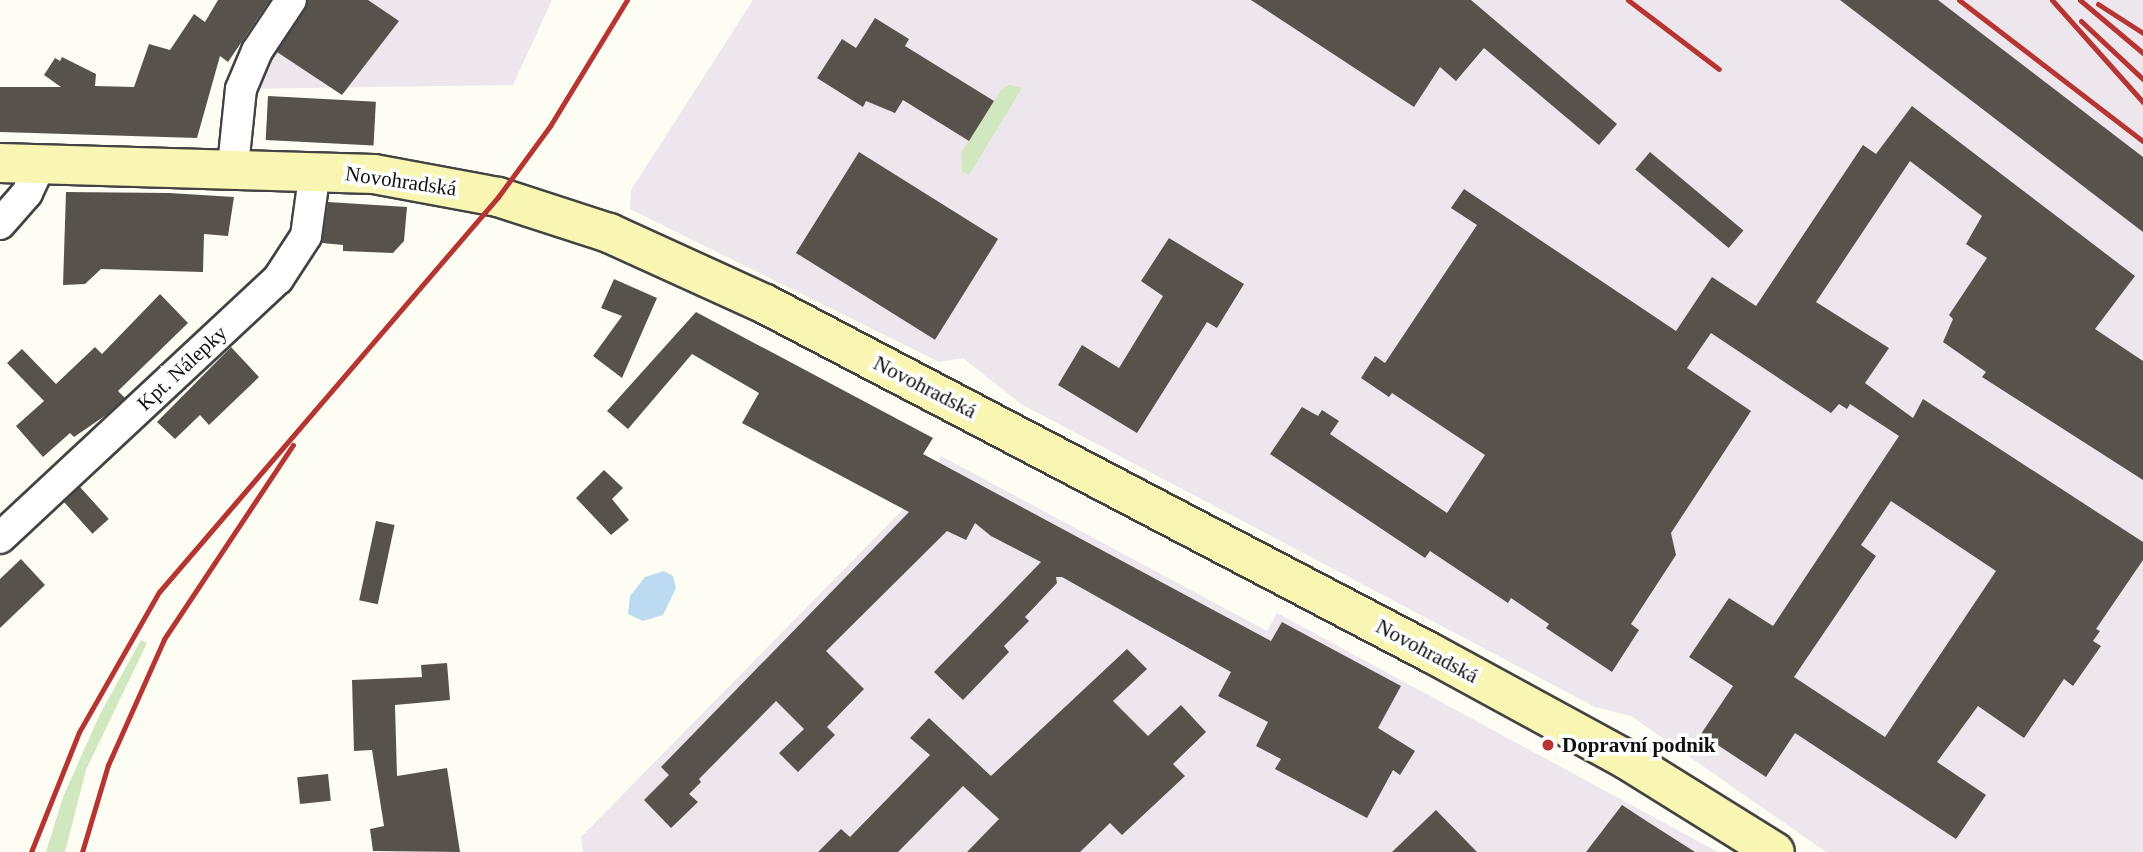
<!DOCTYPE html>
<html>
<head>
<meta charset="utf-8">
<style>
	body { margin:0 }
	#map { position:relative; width:2143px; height:852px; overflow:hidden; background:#fefdf4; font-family:"Times New Roman",serif }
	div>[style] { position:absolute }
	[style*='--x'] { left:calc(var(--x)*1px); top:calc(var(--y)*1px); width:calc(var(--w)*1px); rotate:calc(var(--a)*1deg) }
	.industrial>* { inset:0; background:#ede6ed }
	.green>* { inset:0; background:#d1e7bf }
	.water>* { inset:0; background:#bcdaf2 }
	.building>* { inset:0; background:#58524d; transform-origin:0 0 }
	.roads { filter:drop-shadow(2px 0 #434343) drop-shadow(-2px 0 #434343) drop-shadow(0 2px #434343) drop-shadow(0 -2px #434343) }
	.minor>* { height:30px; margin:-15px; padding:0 15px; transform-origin:15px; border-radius:15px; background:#fff }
	.secondary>* { height:38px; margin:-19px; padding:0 19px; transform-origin:19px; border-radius:19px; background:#f9f6b4 }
	.rail>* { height:5px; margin:-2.5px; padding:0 2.5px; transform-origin:2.5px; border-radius:2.5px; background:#b63532 }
	.dots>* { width:19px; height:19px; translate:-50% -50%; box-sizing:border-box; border:4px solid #fff; border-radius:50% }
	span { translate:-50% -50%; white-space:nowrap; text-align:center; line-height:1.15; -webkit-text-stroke:7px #fff; paint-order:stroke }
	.street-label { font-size:21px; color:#101010 }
	.poi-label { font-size:21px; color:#101010; font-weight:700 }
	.left { translate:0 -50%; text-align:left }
</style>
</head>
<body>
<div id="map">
	<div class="industrial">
		<div style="clip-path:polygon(291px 0,552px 0,513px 85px,241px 89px)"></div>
		<div style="clip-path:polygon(753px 0,2143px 0,2143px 852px,1826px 852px,1631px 716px,1595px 707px,1021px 404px,963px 358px,939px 362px,630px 209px,631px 190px)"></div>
		<div style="clip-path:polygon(941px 456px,1267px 631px,1277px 613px,1718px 852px,583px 852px,581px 837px,917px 495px)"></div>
	</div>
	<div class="green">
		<div style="clip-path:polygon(1009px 85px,1022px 88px,969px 175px,962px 171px,961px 153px,1001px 90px)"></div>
		<div style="clip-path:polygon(141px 640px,147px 643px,86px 770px,65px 852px,46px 852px,63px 797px,100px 714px)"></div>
	</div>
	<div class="water">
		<div style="clip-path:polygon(664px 571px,673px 576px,676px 588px,663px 615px,643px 621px,628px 614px,630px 596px,645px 577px)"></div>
	</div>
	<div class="building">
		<div style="clip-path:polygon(218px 0,270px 0,228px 62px,220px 56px,197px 138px,0 132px,0 87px,61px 87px,44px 75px,55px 58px,60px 61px,62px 57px,96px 74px,95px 86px,134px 87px,149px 44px,170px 50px,194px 14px,205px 22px)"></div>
		<div style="clip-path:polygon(308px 0,368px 0,399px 21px,342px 95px,277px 52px)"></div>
		<div style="clip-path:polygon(1251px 0,1471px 0,1617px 124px,1599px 145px,1484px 48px,1456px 81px,1440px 67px,1414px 107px)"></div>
		<div style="clip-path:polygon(1840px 0,1938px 0,2143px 157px,2143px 232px)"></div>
		<div style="clip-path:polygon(875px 18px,909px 39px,905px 46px,994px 101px,969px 141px,903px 100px,895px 113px,866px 101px,863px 107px,817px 78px,842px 39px,856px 48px)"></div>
		<div style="left:268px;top:96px;width:108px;height:44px;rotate:3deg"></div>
		<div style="clip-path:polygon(evenodd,1912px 106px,2135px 276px,2095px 329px,2143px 361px,2143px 480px,1982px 377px,1986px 372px,1943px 342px,1953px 319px,1949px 315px,1987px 258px,1966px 244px,1982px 216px,1910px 161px,1816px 302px,1889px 348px,1865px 383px,1913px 418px,1923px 399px,2143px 542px,2143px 560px,2096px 629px,2100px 631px,2093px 641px,2101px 646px,2073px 686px,2064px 679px,2024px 738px,1978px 706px,1937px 762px,1986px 795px,1956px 839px,1795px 733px,1766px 777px,1701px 734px,1733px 686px,1689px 657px,1729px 598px,1773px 626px,1899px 436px,1850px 404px,1847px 409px,1839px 404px,1831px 413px,1711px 333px,1687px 368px,1751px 411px,1671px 533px,1676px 555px,1631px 624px,1639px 630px,1612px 672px,1546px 628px,1549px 624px,1511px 598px,1508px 603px,1430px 551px,1425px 558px,1270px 454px,1302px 407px,1318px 416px,1322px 410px,1339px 421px,1330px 434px,1447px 513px,1485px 455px,1392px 393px,1389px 397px,1361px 378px,1375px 356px,1385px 363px,1477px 225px,1451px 208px,1464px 189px,1676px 331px,1712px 277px,1756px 306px,1863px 145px,1876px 154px,1912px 106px,1891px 501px,1996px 571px,1885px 737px,1794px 677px,1876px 556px,1861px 545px,1891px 501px)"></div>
		<div style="left:859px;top:152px;width:164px;height:119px;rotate:32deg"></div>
		<div style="left:1650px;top:152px;width:122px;height:23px;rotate:40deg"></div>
		<div style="clip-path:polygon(66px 192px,169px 193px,234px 197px,228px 236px,204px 234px,203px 272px,101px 269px,85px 284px,63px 285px)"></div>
		<div style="clip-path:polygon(328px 202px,407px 207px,404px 241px,393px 253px,343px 251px,343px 245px,322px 243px)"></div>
		<div style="clip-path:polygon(1169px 238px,1244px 284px,1217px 328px,1207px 322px,1137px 433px,1058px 385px,1082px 345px,1119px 368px,1163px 296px,1141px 281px)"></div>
		<div style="clip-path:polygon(614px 279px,657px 298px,622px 378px,593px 356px,622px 316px,601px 308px)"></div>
		<div style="clip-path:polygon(160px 294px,188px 323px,118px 391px,125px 398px,109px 413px,74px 437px,70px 433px,43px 457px,16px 426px,44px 401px,7px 363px,22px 349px,56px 384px,95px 347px,102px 354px)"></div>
		<div style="clip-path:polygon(696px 312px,933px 438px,923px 454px,1271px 641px,1282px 622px,1401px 686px,1378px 728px,1415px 751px,1400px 775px,1393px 770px,1367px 818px,1275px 769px,1281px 759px,1256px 746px,1268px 722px,1218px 696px,1231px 672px,1062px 577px,1056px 577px,1057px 583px,1025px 617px,1029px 621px,1004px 646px,1009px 652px,963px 700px,934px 672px,1041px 562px,991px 536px,975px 523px,966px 540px,947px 531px,826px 651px,864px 689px,827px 727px,835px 735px,798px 772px,779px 753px,804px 729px,776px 701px,699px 779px,701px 782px,689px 794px,698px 802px,671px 828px,644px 800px,669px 775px,661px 767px,909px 512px,742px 423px,759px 393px,692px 354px,628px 429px,607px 411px)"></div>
		<div style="clip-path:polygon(231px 347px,259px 377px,209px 425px,200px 415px,175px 439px,157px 422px)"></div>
		<div style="clip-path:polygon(604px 470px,623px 488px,612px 499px,629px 520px,611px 535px,576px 498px)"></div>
		<div style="left:80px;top:487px;width:43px;height:22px;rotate:48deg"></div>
		<div style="left:376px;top:521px;width:19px;height:81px;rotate:12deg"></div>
		<div style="clip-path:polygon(21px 559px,45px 585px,0 628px,0 579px)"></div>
		<div style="clip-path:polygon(1127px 649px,1147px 669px,1113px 701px,1148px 736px,1181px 705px,1206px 732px,1173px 764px,1185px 776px,1122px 835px,1110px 823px,1080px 852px,967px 852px,999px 819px,963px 786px,898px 852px,818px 852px,841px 829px,850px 837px,930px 755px,910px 738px,929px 718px,991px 776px)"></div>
		<div style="clip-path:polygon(447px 663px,450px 700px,395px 705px,397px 776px,447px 768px,460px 852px,373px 851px,370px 829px,384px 826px,372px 750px,354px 751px,352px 680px,422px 677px,421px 665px)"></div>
		<div style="left:328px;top:774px;width:27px;height:31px;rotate:84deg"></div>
		<div style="clip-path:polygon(1622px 805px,1648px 822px,1695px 852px,1586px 852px)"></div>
		<div style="clip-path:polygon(1436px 810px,1477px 852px,1392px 852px,1416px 829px)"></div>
	</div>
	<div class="roads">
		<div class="minor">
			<div style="--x:233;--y:166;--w:77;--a:-84.1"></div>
			<div style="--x:241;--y:89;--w:41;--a:-67.2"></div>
			<div style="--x:257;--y:51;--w:61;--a:-56.3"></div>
			<div style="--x:0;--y:224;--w:41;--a:-48.9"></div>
			<div style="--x:27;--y:193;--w:33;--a:-65"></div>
			<div style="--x:0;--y:538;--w:380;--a:-43"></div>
			<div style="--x:278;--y:279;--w:51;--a:-56.9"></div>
			<div style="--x:306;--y:236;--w:67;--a:-82.2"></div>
		</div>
		<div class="secondary">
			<div style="--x:0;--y:163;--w:374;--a:1.7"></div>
			<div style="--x:374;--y:174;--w:126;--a:10.5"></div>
			<div style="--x:498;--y:197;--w:117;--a:18"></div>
			<div style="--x:609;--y:233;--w:171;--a:24.5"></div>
			<div style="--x:765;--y:304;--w:752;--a:27.66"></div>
			<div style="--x:1431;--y:653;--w:223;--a:28.6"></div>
			<div style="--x:1627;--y:760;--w:174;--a:31.9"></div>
		</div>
	</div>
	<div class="rail">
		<div style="--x:1628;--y:0;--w:114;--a:37.2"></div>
		<div style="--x:1959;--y:0;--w:232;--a:37.5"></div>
		<div style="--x:2052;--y:0;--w:137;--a:48.3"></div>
		<div style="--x:2080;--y:0;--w:82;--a:40.1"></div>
		<div style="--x:2098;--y:4;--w:54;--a:32.8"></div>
		<div style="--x:2081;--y:21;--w:85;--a:43.1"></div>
		<div style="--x:31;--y:852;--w:129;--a:-68.2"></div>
		<div style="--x:79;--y:732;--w:161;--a:-60.3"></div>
		<div style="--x:159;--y:592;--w:521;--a:-49.36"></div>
		<div style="--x:498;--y:197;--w:88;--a:-53.8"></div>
		<div style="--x:550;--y:126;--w:148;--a:-58.6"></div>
		<div style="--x:82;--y:852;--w:91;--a:-73.4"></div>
		<div style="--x:108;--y:765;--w:138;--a:-66"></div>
		<div style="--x:164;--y:639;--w:233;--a:-56.4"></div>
	</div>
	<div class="dots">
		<div style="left:1548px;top:745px;background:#b63532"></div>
	</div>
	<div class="street-label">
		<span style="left:401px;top:181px;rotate:8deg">Novohradská</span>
		<span style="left:182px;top:368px;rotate:-43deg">Kpt. Nálepky</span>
		<span style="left:925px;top:387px;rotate:27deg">Novohradská</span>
		<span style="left:1427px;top:651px;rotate:28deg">Novohradská</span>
	</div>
	<div class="poi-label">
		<span class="left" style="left:1562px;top:745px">Dopravní podnik</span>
	</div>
</div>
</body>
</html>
